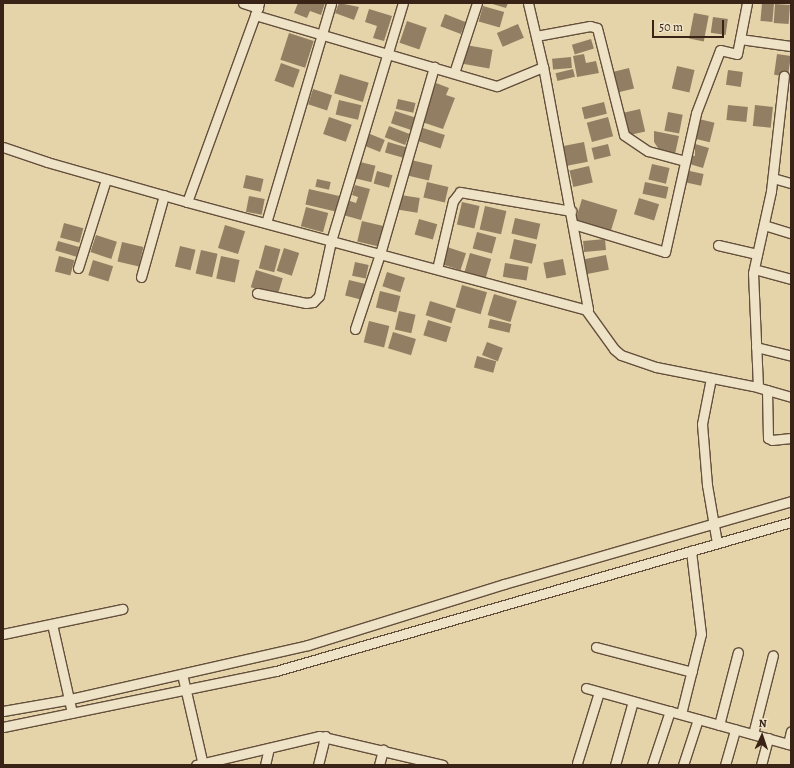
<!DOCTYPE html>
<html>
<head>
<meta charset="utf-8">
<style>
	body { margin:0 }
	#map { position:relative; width:794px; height:768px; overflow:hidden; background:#e5d4a9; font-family:Alegreya,serif }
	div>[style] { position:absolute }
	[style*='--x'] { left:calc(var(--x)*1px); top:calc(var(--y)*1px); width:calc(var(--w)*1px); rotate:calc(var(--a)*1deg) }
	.building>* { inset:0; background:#927f63; transform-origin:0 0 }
	.roads { filter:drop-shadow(1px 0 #644f3c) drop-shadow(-1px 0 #644f3c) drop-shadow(0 1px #644f3c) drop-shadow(0 -1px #644f3c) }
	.minor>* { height:9px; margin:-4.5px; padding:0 4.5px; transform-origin:4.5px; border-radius:4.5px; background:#eee3c7 }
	span { translate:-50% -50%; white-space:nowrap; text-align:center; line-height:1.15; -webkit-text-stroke:4px #eee3c7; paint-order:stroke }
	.frame { position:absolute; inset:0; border:4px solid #392317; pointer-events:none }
	.north { position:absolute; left:742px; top:716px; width:40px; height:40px; -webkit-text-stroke:3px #eee3c7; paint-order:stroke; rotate:3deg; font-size:11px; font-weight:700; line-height:16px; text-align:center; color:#392317 }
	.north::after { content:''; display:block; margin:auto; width:14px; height:18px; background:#392317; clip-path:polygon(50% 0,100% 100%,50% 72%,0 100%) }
	.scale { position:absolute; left:652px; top:20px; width:72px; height:18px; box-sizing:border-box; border:2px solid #392317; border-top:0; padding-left:5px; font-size:12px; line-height:14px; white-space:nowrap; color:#392317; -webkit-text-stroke:3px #eee3c7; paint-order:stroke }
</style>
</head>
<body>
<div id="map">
	<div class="building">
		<div style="clip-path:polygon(298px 3px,325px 3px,321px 15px,310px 11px,307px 18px,294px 13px)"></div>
		<div style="clip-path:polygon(339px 3px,359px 7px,354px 20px,335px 13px)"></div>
		<div style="clip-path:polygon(489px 3px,508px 3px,506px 8px)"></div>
		<div style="left:762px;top:3px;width:12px;height:18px;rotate:5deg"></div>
		<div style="left:775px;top:4px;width:15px;height:19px;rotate:4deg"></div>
		<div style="left:483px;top:6px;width:22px;height:16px;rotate:16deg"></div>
		<div style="clip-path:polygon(369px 9px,392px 16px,384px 41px,373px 38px,377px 26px,365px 22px)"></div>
		<div style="left:694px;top:13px;width:15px;height:26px;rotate:11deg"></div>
		<div style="left:445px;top:14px;width:22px;height:13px;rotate:21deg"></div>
		<div style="left:713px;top:17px;width:15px;height:16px;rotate:8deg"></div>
		<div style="left:407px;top:21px;width:21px;height:23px;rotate:19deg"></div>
		<div style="left:518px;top:24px;width:15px;height:23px;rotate:67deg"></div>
		<div style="left:289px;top:33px;width:26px;height:28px;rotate:18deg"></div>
		<div style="left:591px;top:39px;width:10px;height:20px;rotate:73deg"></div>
		<div style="left:466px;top:45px;width:27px;height:19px;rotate:10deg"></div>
		<div style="clip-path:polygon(584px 54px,586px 63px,596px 61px,599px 73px,577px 77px,573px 56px)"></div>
		<div style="left:777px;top:54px;width:14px;height:21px;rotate:8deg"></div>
		<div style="left:571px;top:57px;width:11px;height:19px;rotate:85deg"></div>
		<div style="left:281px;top:63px;width:20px;height:19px;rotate:20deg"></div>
		<div style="left:677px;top:66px;width:18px;height:23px;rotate:13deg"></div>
		<div style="left:629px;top:68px;width:21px;height:19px;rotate:76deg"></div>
		<div style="left:573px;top:69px;width:8px;height:18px;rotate:76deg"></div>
		<div style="left:728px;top:70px;width:15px;height:15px;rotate:8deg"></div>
		<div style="left:340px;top:74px;width:30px;height:20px;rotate:17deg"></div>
		<div style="clip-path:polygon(436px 83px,449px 88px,446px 95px,455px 98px,443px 129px,422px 122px)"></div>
		<div style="left:313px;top:89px;width:20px;height:16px;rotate:18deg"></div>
		<div style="left:398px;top:99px;width:18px;height:10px;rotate:13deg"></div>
		<div style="left:339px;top:100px;width:23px;height:15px;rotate:13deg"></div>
		<div style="left:604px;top:102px;width:12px;height:23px;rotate:76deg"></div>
		<div style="left:728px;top:105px;width:20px;height:15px;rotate:6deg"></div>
		<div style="left:755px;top:105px;width:18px;height:21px;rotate:6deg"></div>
		<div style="left:640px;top:109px;width:23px;height:18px;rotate:77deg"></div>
		<div style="left:395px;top:111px;width:22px;height:13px;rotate:18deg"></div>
		<div style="left:668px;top:112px;width:15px;height:19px;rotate:11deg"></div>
		<div style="left:329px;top:117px;width:24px;height:18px;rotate:19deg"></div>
		<div style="left:608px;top:117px;width:20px;height:22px;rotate:75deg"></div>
		<div style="left:699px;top:119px;width:16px;height:20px;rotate:14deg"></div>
		<div style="left:389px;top:126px;width:22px;height:12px;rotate:21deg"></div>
		<div style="left:423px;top:128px;width:23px;height:14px;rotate:18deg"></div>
		<div style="clip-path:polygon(654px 131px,679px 136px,675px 154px,660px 151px,654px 142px)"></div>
		<div style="left:370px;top:134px;width:16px;height:13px;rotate:22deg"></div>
		<div style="left:388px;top:142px;width:19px;height:11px;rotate:16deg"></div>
		<div style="left:584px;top:142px;width:20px;height:21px;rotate:79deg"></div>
		<div style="left:608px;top:144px;width:12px;height:17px;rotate:76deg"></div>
		<div style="clip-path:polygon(695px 144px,709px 148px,703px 168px,686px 163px,688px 154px,695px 156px)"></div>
		<div style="left:411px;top:160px;width:22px;height:16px;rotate:13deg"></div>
		<div style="left:360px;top:162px;width:16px;height:17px;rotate:14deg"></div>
		<div style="left:652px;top:164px;width:18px;height:16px;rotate:13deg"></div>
		<div style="left:589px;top:166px;width:17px;height:20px;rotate:77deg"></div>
		<div style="left:685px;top:170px;width:19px;height:12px;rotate:12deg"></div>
		<div style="left:377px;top:171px;width:16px;height:13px;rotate:15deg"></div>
		<div style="left:246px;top:175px;width:18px;height:13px;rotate:13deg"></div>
		<div style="left:317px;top:179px;width:14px;height:8px;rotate:12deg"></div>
		<div style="left:427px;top:182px;width:22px;height:16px;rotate:13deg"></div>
		<div style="left:645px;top:182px;width:24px;height:12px;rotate:12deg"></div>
		<div style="clip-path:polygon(355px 185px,370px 189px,361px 220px,343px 215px,347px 200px,356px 203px,358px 197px,352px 195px)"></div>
		<div style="left:309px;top:189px;width:31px;height:16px;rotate:13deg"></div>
		<div style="left:401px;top:195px;width:19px;height:15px;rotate:9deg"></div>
		<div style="left:249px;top:196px;width:16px;height:16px;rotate:11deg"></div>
		<div style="left:639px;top:198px;width:21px;height:17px;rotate:17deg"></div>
		<div style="left:582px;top:199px;width:37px;height:22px;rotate:17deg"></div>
		<div style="left:462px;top:202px;width:18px;height:23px;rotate:13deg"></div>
		<div style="left:485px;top:206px;width:22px;height:24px;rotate:13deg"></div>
		<div style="left:306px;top:207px;width:23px;height:20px;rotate:15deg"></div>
		<div style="left:515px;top:218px;width:26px;height:16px;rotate:13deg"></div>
		<div style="left:419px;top:219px;width:19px;height:16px;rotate:16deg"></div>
		<div style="left:362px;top:221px;width:22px;height:21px;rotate:13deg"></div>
		<div style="left:64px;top:223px;width:20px;height:15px;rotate:15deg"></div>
		<div style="left:225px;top:225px;width:21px;height:24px;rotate:17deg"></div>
		<div style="left:477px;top:232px;width:20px;height:17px;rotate:15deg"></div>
		<div style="left:96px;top:235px;width:22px;height:18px;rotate:18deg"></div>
		<div style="left:514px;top:239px;width:23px;height:20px;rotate:13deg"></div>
		<div style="left:605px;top:239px;width:11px;height:22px;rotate:85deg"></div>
		<div style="left:58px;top:241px;width:22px;height:10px;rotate:16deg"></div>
		<div style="left:122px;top:242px;width:22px;height:20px;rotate:13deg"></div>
		<div style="left:265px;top:245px;width:16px;height:24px;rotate:15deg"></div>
		<div style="left:180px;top:246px;width:16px;height:21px;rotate:14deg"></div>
		<div style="left:447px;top:247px;width:20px;height:18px;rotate:18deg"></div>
		<div style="left:284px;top:248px;width:16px;height:24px;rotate:18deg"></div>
		<div style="left:201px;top:250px;width:17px;height:24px;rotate:13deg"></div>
		<div style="left:470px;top:253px;width:22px;height:20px;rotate:16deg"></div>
		<div style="left:606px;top:255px;width:15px;height:22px;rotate:79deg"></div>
		<div style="left:59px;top:256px;width:16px;height:16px;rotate:15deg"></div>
		<div style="left:221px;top:256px;width:19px;height:23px;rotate:12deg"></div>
		<div style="left:563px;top:259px;width:16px;height:20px;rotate:79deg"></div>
		<div style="left:93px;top:260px;width:21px;height:16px;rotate:17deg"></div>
		<div style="left:355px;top:262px;width:14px;height:14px;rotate:12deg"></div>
		<div style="left:505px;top:263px;width:24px;height:14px;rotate:9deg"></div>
		<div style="left:256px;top:270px;width:28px;height:18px;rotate:17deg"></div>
		<div style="left:387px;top:272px;width:19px;height:15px;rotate:18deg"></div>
		<div style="left:349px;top:280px;width:16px;height:16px;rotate:14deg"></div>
		<div style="left:462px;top:285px;width:26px;height:23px;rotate:16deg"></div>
		<div style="left:380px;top:291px;width:21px;height:17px;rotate:14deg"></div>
		<div style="left:494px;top:294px;width:24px;height:22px;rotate:17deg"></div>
		<div style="left:430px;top:301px;width:27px;height:15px;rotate:17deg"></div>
		<div style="left:399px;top:311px;width:17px;height:19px;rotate:13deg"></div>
		<div style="left:490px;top:319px;width:22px;height:9px;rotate:13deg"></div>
		<div style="left:428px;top:320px;width:24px;height:16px;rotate:17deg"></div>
		<div style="left:369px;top:321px;width:21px;height:22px;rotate:14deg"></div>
		<div style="left:393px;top:332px;width:24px;height:17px;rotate:17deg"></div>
		<div style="left:487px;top:342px;width:17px;height:14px;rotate:21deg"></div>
		<div style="left:477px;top:356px;width:20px;height:12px;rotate:15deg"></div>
	</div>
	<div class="roads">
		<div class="minor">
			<div style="--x:243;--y:3;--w:16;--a:18"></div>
			<div style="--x:259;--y:3;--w:13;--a:108"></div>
			<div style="--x:255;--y:15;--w:252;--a:16.4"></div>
			<div style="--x:497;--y:86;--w:50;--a:-22.4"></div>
			<div style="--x:543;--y:67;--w:66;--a:-103.2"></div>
			<div style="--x:536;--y:36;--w:55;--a:-10.5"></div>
			<div style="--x:590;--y:26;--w:7;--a:16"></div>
			<div style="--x:597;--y:28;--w:110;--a:75.8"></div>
			<div style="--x:624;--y:135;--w:29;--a:34"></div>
			<div style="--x:648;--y:151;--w:38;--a:15"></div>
			<div style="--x:740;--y:39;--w:51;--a:7.8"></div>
			<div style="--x:454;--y:73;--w:74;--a:-71.8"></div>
			<div style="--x:3;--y:147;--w:46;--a:18.8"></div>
			<div style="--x:47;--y:162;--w:146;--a:15.9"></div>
			<div style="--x:187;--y:202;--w:413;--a:15.1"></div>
			<div style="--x:586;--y:310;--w:2;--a:-27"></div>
			<div style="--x:588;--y:309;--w:246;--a:-100.5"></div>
			<div style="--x:773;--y:178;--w:19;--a:16"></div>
			<div style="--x:187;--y:202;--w:199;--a:-70"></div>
			<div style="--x:266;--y:223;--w:229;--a:-73.5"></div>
			<div style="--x:573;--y:224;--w:96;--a:16.9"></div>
			<div style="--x:665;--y:252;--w:142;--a:-77.4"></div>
			<div style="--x:696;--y:113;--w:67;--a:-69.1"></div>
			<div style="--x:720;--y:50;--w:17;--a:13"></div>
			<div style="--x:737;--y:54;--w:52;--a:-78.9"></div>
			<div style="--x:764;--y:225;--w:28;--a:17"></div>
			<div style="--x:718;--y:245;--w:40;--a:13"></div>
			<div style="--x:78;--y:268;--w:93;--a:-72.5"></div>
			<div style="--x:437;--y:269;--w:70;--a:-76.8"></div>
			<div style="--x:453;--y:201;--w:11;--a:-52"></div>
			<div style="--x:460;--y:192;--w:113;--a:9.7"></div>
			<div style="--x:754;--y:269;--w:38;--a:15"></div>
			<div style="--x:141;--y:277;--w:85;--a:-74.3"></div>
			<div style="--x:257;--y:293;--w:50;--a:11.5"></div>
			<div style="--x:306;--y:303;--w:7;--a:-8"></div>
			<div style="--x:313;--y:302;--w:8;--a:-45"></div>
			<div style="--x:319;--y:296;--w:56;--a:-77.7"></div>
			<div style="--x:331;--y:241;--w:249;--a:-73.2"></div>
			<div style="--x:586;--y:310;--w:48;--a:54.3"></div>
			<div style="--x:614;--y:349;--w:9;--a:41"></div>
			<div style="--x:621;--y:355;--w:37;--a:19"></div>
			<div style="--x:656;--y:367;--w:99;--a:11.1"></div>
			<div style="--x:753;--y:386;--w:40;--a:16"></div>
			<div style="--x:355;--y:329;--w:79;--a:-71.6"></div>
			<div style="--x:380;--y:254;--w:195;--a:-73.9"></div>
			<div style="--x:756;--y:347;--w:36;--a:14"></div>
			<div style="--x:711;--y:378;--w:47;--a:101.1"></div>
			<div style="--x:702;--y:424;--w:61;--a:85.3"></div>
			<div style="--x:707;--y:485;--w:59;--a:80.2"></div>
			<div style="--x:758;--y:387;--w:114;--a:-92.5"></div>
			<div style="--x:753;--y:273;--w:84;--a:-77.6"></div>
			<div style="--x:771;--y:191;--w:116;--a:-83.6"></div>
			<div style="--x:767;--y:390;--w:48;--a:88.8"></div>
			<div style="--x:768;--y:438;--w:4;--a:27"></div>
			<div style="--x:772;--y:440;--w:19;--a:-6"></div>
			<div style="--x:52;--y:624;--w:91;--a:77.3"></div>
			<div style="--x:3;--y:634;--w:122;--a:-11.9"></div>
			<div style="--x:596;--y:647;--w:99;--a:14.6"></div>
			<div style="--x:182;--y:674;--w:93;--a:77"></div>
			<div style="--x:586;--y:688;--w:213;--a:15.5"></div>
			<div style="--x:3;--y:711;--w:64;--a:-9.9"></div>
			<div style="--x:66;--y:700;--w:248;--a:-12.8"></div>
			<div style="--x:308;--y:645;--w:205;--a:-17.3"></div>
			<div style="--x:504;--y:584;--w:299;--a:-16.1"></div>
			<div style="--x:681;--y:714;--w:82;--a:-76"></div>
			<div style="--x:701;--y:634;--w:84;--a:-96.9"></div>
			<div style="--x:719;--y:725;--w:75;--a:-75.4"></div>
			<div style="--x:3;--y:727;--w:279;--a:-11.6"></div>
			<div style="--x:276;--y:671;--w:536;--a:-16.14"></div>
			<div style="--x:753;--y:734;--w:81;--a:-75.8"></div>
			<div style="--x:788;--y:744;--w:13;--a:-77"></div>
			<div style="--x:577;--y:763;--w:74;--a:-72.8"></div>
			<div style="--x:196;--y:765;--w:126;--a:-13.3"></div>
			<div style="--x:319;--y:736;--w:127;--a:13.2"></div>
			<div style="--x:265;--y:765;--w:17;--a:-77"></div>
			<div style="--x:318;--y:765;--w:30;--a:-76"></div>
			<div style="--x:379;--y:765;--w:16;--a:-75"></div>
			<div style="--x:615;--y:765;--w:66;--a:-74.3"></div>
			<div style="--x:652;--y:765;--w:57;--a:-71.6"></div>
			<div style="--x:683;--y:765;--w:48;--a:-71.9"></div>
			<div style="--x:725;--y:765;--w:37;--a:-74"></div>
			<div style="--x:761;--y:765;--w:28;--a:-75"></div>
		</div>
	</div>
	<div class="frame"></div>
	<div class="north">N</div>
	<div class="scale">50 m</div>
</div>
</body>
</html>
